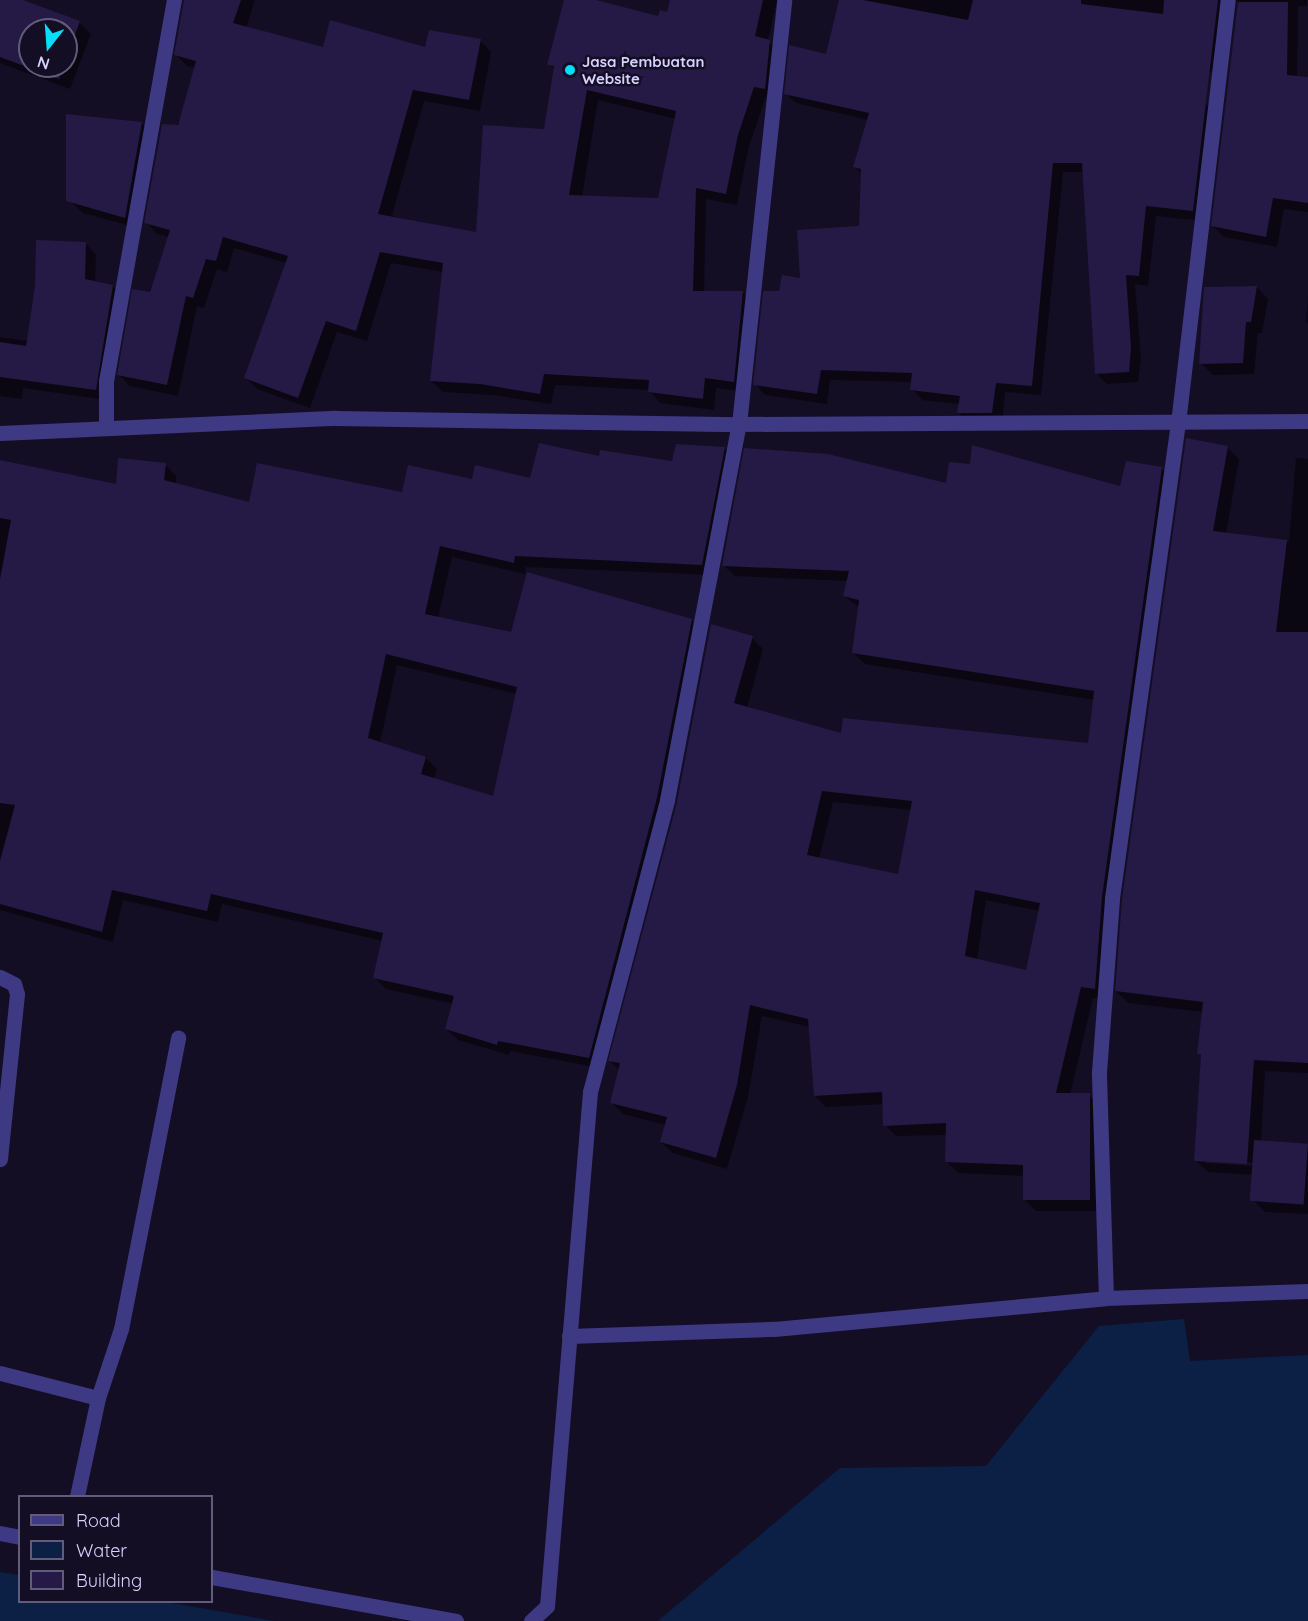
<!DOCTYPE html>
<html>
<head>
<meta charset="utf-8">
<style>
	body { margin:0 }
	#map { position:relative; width:1308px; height:1621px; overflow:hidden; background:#130e24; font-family:Quicksand,sans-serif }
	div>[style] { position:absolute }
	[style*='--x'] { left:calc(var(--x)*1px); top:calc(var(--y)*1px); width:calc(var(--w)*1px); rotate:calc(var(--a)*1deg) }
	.water>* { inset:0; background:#0c2046 }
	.shadow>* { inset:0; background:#0007 }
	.building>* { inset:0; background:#241a45; transform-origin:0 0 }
	.street>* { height:15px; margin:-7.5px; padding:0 7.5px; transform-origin:7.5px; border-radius:7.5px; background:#3e3983 }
	.dots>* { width:16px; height:16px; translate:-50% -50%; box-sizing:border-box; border:3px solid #130e24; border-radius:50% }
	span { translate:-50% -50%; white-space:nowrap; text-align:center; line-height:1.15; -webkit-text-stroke:5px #130e24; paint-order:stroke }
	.poi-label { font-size:15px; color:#d8d2ff; font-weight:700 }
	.left { translate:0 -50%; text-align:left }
	.legend { position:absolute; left:18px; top:1495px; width:195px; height:108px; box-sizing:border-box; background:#130e24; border:2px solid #625c7c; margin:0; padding:8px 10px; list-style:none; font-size:18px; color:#d8d2ff }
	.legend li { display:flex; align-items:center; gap:12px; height:30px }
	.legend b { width:30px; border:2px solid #625c7c }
	.north { position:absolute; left:18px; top:18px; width:60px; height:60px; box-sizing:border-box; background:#130e24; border:2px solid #625c7c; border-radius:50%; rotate:197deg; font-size:16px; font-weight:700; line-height:24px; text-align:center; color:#d8d2ff }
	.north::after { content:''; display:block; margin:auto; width:21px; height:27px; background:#00dffd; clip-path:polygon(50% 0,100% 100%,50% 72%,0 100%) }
</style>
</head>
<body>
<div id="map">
	<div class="water">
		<div style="clip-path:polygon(1184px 1319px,1190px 1361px,1308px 1355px,1308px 1621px,658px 1621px,840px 1468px,986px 1466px,1099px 1326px)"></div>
		<div style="clip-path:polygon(0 1572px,19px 1575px,20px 1602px,166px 1602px,274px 1621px,0 1621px)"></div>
	</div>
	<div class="shadow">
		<div style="clip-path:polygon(evenodd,0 0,19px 0,79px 22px,91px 34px,70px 89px,0 63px,0 0,30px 30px,66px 30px,66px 66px,30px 66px,30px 30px)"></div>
		<div style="clip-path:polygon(evenodd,185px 0,255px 0,246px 28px,324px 49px,426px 49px,480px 40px,491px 52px,480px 111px,424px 101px,392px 216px,478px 234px,546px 130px,555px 70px,549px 64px,565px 0,590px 0,659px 18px,669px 14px,672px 0,777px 0,768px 41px,781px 53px,776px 100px,766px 97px,749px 146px,737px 205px,706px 199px,704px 293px,743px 293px,754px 304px,745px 392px,716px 388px,714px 410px,660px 403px,649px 390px,555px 385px,551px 404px,492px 395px,443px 392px,431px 381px,443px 272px,391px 263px,367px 341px,337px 332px,310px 408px,257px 389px,246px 378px,287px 263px,234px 248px,227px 272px,217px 269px,204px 308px,197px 306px,178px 396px,130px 386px,119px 375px,170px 237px,157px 234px,146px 222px,196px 68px,187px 66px,176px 55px,185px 0,598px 100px,676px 119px,660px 200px,582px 197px,598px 100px)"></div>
		<div style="clip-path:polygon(841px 0,1307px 0,1307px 6px,1298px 6px,1297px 77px,1242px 73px,1232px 63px,1238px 1px,1230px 5px,1221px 72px,1196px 71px,1205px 103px,1216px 113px,1203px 221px,1156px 216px,1148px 286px,1135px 284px,1141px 359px,1138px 382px,1107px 384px,1096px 373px,1084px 172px,1063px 172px,1041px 395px,1005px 392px,1002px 423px,969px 423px,959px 413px,960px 404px,922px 400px,912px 389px,913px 382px,830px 380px,827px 404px,765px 395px,755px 384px,781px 293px,802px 280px,861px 228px,862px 174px,854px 166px,868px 120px,796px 103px,785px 93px,827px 56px)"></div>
		<div style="clip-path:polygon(1308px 122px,1308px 212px,1284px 209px,1277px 247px,1224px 237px,1213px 226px)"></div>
		<div style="clip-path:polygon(142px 123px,153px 135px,137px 228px,83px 213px,71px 202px)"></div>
		<div style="clip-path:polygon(85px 243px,96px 254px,95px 283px,113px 286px,123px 297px,106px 400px,23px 388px,22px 399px,0 396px,0 337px,28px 341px)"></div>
		<div style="clip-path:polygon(1257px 287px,1268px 299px,1262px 333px,1258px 333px,1254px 374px,1213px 375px,1201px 363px)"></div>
		<div style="clip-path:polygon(1308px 299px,1308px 324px,1306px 322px)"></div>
		<div style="clip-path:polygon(evenodd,1227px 447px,1239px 459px,1226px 534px,1289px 542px,1296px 458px,1308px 459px,1308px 1073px,1265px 1071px,1261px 1142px,1308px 1145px,1308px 1214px,1265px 1212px,1253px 1200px,1254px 1175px,1208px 1172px,1196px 1161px,1203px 1012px,1128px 1003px,1116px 991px,1227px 447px,1206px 1160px,1255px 1163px,1255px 1166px,1206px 1163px,1206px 1160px)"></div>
		<div style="clip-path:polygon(evenodd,724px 448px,735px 460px,713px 575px,526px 567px,525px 574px,452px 557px,438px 618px,512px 633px,691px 620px,702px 632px,600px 1068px,510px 1051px,509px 1055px,458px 1040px,446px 1029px,454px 1004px,386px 989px,374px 977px,383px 941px,222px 904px,218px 922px,123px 900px,113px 942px,0 910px,0 462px,117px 485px,165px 464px,176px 476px,176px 484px,250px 503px,403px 494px,473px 481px,532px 480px,600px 458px,673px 462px,724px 448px,397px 665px,517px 694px,494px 798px,434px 779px,437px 769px,426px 758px,380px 743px,397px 665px)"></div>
		<div style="clip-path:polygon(evenodd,1161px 468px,1173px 480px,1106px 999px,1093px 998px,1070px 1095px,1089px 1095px,1101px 1106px,1101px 1211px,1036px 1211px,1025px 1200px,1025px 1176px,958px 1173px,947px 1162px,947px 1135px,896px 1136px,885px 1125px,884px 1104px,826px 1107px,815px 1096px,810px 1027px,762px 1016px,748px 1097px,727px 1169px,673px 1153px,661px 1142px,666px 1125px,623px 1114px,612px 1103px,620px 1071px,610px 1061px,752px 638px,763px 649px,747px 708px,842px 735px,1089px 745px,1095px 700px,865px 664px,853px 653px,860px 608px,844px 596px,848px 581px,735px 576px,723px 565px,947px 485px,1121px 488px,1161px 468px,833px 802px,912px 810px,899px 876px,819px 859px,833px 802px,1161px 468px,986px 900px,1039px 911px,1027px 971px,977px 960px,986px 900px)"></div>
	</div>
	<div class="building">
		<div style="clip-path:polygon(0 0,23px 0,80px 21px,66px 59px,66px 30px,30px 30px,30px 66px,63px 66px,59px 79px,0 57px)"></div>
		<div style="clip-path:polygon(evenodd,184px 0,241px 0,233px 23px,323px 47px,330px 20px,425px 47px,429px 30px,481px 39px,469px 100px,413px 90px,378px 214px,476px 232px,483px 125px,544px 129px,554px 66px,547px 65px,564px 0,596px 0,658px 16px,660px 10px,667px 12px,670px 0,763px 0,755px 36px,770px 40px,765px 89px,754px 87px,738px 135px,726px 194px,696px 188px,693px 291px,743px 291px,734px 382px,705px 378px,703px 399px,648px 392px,649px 380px,544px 374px,540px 394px,480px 384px,430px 381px,443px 263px,380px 252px,356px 331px,326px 321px,298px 398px,244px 378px,288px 256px,223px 237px,216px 261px,206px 259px,193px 298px,186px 296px,167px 385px,117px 375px,132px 289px,150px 292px,170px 230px,144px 223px,162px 124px,178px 125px,196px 61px,174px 55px,184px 0,587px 90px,676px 111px,658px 198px,569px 195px,587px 90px)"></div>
		<div style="clip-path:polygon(839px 0,863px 0,968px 20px,973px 0,1081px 0,1081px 4px,1163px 14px,1164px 0,1218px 0,1193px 211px,1146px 206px,1139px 276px,1126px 275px,1131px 348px,1129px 372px,1095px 374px,1082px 163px,1053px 163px,1032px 386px,996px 383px,992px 413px,957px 413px,960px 396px,910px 390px,912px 373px,821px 370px,817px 394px,753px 385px,763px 291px,779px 291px,782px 275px,800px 278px,797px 230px,859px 226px,861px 169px,853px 167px,869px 113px,784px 94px,789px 45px,826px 54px)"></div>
		<div style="clip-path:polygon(1238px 2px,1288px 2px,1287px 75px,1308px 77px,1308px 203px,1273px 198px,1266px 237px,1211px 226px)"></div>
		<div style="clip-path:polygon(66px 114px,142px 122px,125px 218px,66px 201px)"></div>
		<div style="clip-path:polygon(36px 240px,86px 242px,85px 279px,113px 285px,96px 390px,0 377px,0 342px,26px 346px,35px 286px)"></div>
		<div style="clip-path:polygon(1257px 286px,1251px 322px,1246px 322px,1243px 363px,1199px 364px,1204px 287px)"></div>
		<div style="clip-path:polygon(1186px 438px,1228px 446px,1213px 531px,1287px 540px,1276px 632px,1308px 632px,1308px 1063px,1254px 1060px,1247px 1164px,1194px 1161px,1201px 1054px,1197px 1054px,1203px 1002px,1115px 991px,1122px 899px)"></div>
		<div style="clip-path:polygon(evenodd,539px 443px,599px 456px,600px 450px,672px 461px,676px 444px,725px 447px,702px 565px,515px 556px,514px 563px,440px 546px,425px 614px,511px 632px,527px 572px,692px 619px,657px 798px,589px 1058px,498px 1041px,497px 1045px,445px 1029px,454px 996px,373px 978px,383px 933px,211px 894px,207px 911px,112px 890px,102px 932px,0 904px,0 861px,15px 805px,0 803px,0 579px,11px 520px,0 518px,0 460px,116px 484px,118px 458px,166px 463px,164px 480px,249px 502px,257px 463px,402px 492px,408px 465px,472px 479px,475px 465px,530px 478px,539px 443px,386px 654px,517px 687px,493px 796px,421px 774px,426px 757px,368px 738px,386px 654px)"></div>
		<div style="clip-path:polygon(evenodd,972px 445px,1120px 486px,1126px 461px,1162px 467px,1102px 897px,1095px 989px,1081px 987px,1056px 1093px,1090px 1093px,1090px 1200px,1023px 1200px,1023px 1165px,945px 1162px,946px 1123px,883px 1126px,882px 1092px,814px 1096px,808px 1019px,750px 1005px,737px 1085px,716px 1158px,660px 1142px,667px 1117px,610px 1103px,620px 1063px,608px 1061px,677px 802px,711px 624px,753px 636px,734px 703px,841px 733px,843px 718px,1088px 743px,1094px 691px,852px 653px,859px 600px,843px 596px,849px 571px,722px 566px,744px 448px,828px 454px,946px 483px,949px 462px,970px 464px,972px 445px,822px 791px,912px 801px,898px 874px,807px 855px,822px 791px,972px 445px,975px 890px,1040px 903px,1026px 970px,965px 956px,975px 890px)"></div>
		<div style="left:1254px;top:1140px;width:54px;height:61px;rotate:4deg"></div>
	</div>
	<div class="street">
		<div style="--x:106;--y:428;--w:47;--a:-90"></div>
		<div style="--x:106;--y:381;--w:387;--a:-79.9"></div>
		<div style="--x:0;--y:433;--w:336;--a:-2.6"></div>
		<div style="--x:336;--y:418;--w:403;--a:0.9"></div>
		<div style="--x:739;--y:424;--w:569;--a:-0.3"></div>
		<div style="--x:0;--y:977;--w:16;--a:27"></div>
		<div style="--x:14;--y:984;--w:10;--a:73"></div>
		<div style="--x:17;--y:994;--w:166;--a:95.9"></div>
		<div style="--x:1106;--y:1298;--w:226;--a:-91.8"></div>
		<div style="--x:1099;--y:1072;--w:174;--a:-85.7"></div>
		<div style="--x:1112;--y:898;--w:480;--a:-82.1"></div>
		<div style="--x:1178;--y:423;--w:426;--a:-83.3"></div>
		<div style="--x:569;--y:1336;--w:205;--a:-2"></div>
		<div style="--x:774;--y:1329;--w:333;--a:-5.3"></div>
		<div style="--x:1106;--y:1298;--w:202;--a:-2"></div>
		<div style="--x:0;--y:1373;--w:101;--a:14.3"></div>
		<div style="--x:98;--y:1398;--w:73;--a:-71.6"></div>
		<div style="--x:121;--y:1329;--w:297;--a:-78.9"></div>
		<div style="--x:77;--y:1496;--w:100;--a:-77.9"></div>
		<div style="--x:0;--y:1533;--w:20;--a:11"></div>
		<div style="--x:212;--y:1577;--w:248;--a:10.2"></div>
		<div style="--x:531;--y:1621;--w:22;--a:-43"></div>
		<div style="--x:547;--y:1606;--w:516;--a:-85.22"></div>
		<div style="--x:590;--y:1092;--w:302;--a:-75.2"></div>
		<div style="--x:667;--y:800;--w:383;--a:-79.2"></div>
		<div style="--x:739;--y:424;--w:426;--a:-83.9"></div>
	</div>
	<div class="dots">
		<div style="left:570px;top:70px;background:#00dffd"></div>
	</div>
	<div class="poi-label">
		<span class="left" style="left:582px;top:70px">Jasa Pembuatan<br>Website</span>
	</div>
	<ul class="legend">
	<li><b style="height:8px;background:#3e3983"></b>Road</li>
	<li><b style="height:16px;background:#0c2046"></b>Water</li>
	<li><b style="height:16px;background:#241a45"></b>Building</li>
	</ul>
	<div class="north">N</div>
</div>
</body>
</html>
